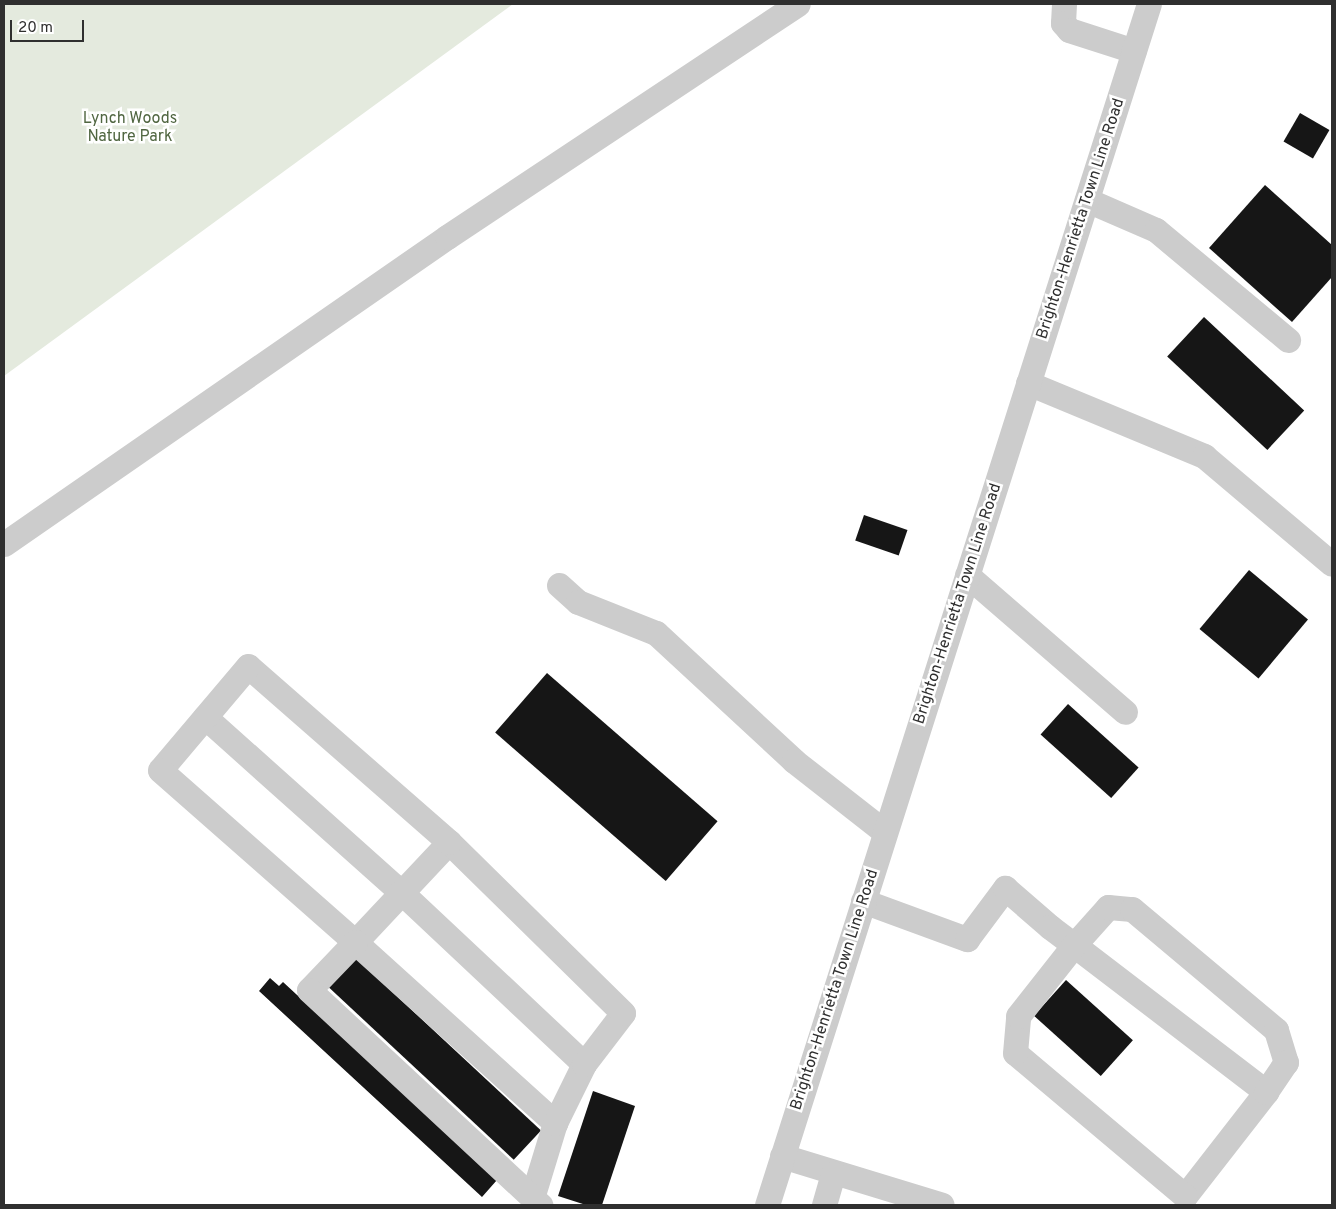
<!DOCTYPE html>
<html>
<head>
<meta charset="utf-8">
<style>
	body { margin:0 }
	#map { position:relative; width:1336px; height:1209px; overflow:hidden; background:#fff; font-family:Overpass,sans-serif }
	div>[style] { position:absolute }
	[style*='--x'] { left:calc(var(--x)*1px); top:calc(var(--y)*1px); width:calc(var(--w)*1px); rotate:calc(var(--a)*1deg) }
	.green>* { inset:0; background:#e4eade }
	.building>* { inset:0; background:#161616; transform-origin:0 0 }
	.minor>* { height:25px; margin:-12.5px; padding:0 12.5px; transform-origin:12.5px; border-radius:12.5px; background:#ccc }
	span { translate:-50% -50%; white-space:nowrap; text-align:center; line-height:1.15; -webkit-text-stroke:5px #fff; paint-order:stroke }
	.park-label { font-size:16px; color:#506641 }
	.street-label { font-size:16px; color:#2f2f2f }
	.frame { position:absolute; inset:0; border:5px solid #2f2f2f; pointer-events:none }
	.scale { position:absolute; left:10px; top:20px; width:74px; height:22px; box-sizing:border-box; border:2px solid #2f2f2f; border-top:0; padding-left:6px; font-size:15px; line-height:18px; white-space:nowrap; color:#2f2f2f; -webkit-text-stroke:4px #fff; paint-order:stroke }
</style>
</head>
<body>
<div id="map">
	<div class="green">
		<div style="clip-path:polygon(4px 4px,513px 4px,4px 376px)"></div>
	</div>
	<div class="building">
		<div style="left:1300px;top:113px;width:34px;height:33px;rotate:30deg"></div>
		<div style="clip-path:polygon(1265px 185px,1332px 245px,1332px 277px,1292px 322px,1209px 248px)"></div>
		<div style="left:1204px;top:317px;width:137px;height:54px;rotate:43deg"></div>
		<div style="left:864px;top:515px;width:46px;height:27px;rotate:19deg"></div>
		<div style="left:1249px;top:570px;width:77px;height:77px;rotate:40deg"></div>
		<div style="left:547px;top:673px;width:226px;height:79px;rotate:41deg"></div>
		<div style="left:1068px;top:704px;width:95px;height:41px;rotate:42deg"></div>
		<div style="left:356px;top:958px;width:253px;height:40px;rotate:43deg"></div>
		<div style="clip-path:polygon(270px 978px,279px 986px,283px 982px,497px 1180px,482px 1197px,259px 991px)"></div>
		<div style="left:1066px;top:980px;width:90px;height:48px;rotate:42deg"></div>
		<div style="clip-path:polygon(593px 1091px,635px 1106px,602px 1205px,586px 1205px,558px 1196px)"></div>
	</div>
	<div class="minor">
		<div style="--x:1064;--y:4;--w:19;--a:93"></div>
		<div style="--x:1063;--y:23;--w:9;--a:49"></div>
		<div style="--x:1069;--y:30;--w:68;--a:17.9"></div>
		<div style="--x:1087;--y:200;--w:75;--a:23.5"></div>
		<div style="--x:1156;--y:230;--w:172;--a:39.8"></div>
		<div style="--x:1028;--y:383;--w:191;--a:22.5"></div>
		<div style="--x:1204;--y:456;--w:167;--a:40.2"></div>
		<div style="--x:4;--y:544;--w:539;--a:-34.72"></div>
		<div style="--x:447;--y:237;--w:421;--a:-33.6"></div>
		<div style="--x:967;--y:575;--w:209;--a:40.9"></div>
		<div style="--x:559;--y:585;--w:25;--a:42"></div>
		<div style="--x:578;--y:602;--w:84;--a:21.7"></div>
		<div style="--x:656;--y:633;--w:188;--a:42.8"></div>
		<div style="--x:794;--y:761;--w:115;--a:38"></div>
		<div style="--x:205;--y:717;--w:263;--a:41.8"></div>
		<div style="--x:401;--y:892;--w:251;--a:43.2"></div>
		<div style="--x:449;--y:842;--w:137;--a:133.2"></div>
		<div style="--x:355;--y:942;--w:270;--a:42.1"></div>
		<div style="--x:863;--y:901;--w:111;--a:20.1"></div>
		<div style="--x:967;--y:939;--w:64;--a:-53.3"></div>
		<div style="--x:1005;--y:888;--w:60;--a:40.9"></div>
		<div style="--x:1050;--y:927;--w:30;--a:37"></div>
		<div style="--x:1074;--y:945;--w:242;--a:37.4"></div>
		<div style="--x:1266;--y:1092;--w:132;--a:127.9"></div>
		<div style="--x:1185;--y:1196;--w:222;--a:-139.9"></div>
		<div style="--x:1015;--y:1053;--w:37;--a:-85"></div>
		<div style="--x:1018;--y:1016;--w:90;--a:-51.7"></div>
		<div style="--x:1074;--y:945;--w:51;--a:-48.2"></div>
		<div style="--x:1108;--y:907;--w:24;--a:5"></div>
		<div style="--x:1132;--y:909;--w:188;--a:40"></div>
		<div style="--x:1276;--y:1030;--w:34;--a:73"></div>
		<div style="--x:1286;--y:1062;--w:36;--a:124"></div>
		<div style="--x:782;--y:1156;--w:167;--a:17"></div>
		<div style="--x:532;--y:1198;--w:78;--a:-73"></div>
		<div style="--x:555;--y:1123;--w:66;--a:-63.8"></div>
		<div style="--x:584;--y:1064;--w:64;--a:-52.6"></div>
		<div style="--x:623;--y:1013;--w:244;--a:-135.5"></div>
		<div style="--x:449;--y:842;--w:267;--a:-138.8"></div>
		<div style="--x:248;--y:666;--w:136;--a:130.2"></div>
		<div style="--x:160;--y:770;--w:260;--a:41.4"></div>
		<div style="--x:355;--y:942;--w:66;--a:133.8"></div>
		<div style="--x:309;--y:990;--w:316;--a:42.9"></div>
		<div style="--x:767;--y:1205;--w:1260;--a:-72.36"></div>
		<div style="--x:824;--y:1205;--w:33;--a:-74"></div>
	</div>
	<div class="park-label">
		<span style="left:130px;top:128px">Lynch Woods<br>Nature Park</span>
	</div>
	<div class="street-label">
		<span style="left:1081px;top:219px;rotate:-72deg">Brighton-Henrietta Town Line Road</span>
		<span style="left:958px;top:604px;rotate:-72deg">Brighton-Henrietta Town Line Road</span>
		<span style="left:835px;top:990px;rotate:-72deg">Brighton-Henrietta Town Line Road</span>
	</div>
	<div class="frame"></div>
	<div class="scale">20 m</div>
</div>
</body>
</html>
